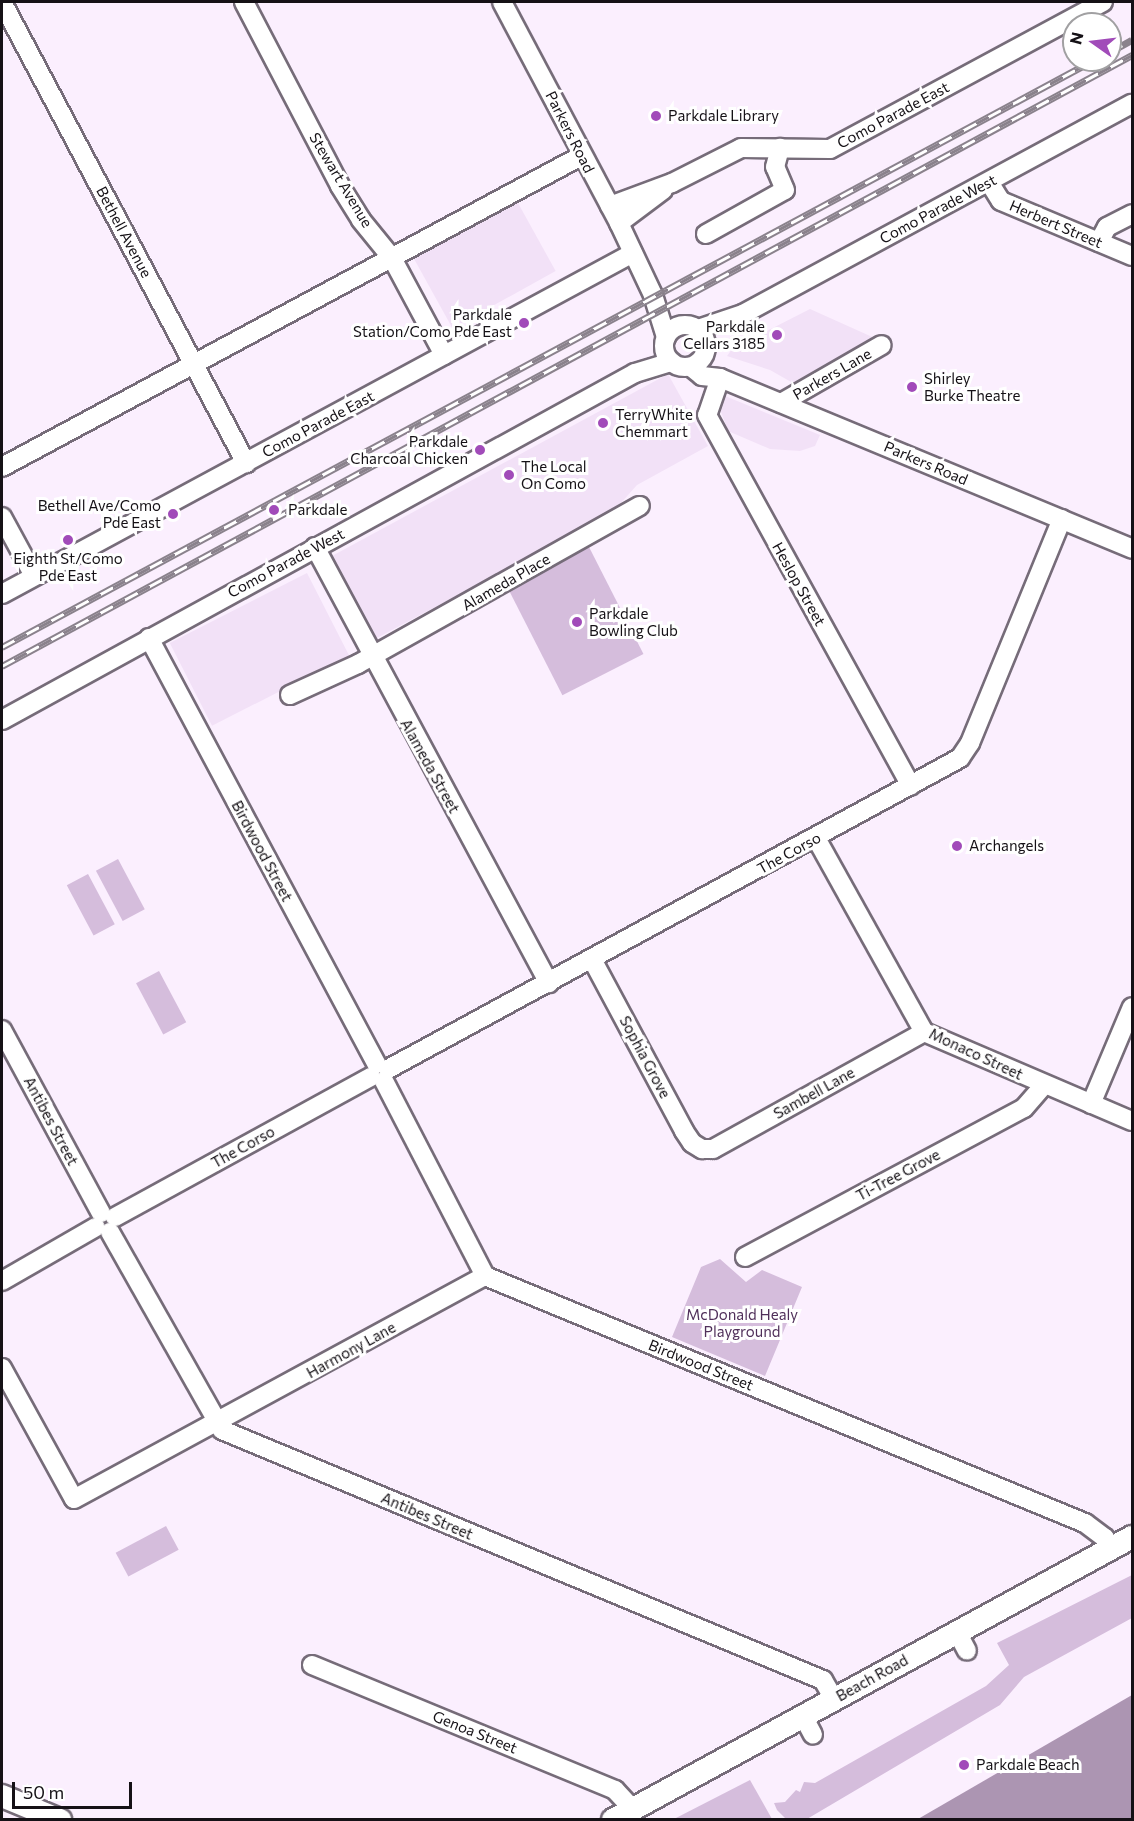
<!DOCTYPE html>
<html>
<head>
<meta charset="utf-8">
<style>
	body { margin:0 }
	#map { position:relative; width:1134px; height:1821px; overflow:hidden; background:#fbeffe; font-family:Commissioner,sans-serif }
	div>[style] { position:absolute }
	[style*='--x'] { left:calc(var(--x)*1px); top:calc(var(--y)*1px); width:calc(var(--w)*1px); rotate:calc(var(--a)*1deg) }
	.built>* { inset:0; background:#f2e1f7; transform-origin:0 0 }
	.green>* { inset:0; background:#d5bddc; transform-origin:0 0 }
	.water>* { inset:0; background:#ac95b2 }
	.roads { filter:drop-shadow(2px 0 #766c79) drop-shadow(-2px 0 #766c79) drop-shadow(0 2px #766c79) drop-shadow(0 -2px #766c79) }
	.minor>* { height:18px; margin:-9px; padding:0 9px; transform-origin:9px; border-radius:9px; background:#fff }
	.minor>.ring { margin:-9px; padding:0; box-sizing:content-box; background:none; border:18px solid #fff; border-radius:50% }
	.major>* { height:22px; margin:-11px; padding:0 11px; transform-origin:11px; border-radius:11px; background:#fff }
	.rail>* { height:7px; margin-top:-3.5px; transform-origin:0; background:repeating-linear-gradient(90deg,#fff 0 14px,#8a828c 0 28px); box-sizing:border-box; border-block:2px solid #8a828c }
	.dots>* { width:16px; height:16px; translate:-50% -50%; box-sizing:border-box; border:3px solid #fff; border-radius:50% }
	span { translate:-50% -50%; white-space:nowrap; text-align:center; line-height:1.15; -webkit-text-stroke:6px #fff; paint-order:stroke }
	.street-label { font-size:15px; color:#151116 }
	.poi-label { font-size:15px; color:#151116 }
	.left { translate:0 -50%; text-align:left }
	.right { translate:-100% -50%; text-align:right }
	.park-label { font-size:15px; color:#50305a }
	.frame { position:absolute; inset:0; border:3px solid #151116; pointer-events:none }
	.north { position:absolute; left:1062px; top:12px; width:60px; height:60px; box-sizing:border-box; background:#fff; border:2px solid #a1a0a2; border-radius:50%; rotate:284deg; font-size:16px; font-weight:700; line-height:24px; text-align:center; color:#151116 }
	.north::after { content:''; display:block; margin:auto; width:21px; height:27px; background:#a14bb9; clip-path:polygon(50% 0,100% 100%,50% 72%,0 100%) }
	.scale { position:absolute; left:12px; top:1782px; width:120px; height:27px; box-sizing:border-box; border:3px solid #151116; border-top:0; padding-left:8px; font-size:18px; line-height:21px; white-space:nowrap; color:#151116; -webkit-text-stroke:4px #fff; paint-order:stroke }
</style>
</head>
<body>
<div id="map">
	<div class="built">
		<div style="left:513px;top:194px;width:88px;height:118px;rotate:61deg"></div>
		<div style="clip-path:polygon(810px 309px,879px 340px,800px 387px,770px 370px,727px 356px,732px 349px)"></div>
		<div style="clip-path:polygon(668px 374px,708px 446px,637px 485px,612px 513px,375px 639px,332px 556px)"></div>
		<div style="clip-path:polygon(725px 396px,820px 435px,815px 446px,800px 451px,770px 449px,728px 431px,720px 409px)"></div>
		<div style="left:307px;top:573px;width:93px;height:154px;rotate:63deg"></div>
	</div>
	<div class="green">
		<div style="left:589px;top:547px;width:120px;height:91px;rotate:63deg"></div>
		<div style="left:118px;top:859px;width:57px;height:25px;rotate:62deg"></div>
		<div style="left:88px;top:874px;width:57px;height:24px;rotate:62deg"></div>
		<div style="left:159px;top:971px;width:58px;height:26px;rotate:62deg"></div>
		<div style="clip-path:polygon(720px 1259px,746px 1282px,762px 1270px,802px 1287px,765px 1376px,672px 1337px,701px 1267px)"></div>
		<div style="left:166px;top:1526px;width:27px;height:57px;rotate:62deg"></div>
		<div style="clip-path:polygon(1132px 1575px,1132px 1618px,1024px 1677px,1000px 1705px,807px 1819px,786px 1819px,777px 1810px,774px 1803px,785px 1802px,796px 1790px,800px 1792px,804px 1782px,815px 1783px,986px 1686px,1009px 1665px,997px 1643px)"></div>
		<div style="clip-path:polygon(750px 1780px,772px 1819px,674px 1819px)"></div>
	</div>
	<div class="water">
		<div style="clip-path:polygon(1132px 1695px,1132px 1819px,918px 1819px)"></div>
	</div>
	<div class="roads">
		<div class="minor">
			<div style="--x:2;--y:2;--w:522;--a:62.11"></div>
			<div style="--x:244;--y:2;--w:208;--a:62.4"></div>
			<div style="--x:340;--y:186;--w:40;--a:58"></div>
			<div style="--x:361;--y:220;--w:49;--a:50.8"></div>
			<div style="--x:392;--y:258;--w:110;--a:61.8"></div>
			<div style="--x:502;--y:2;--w:250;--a:62.1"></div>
			<div style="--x:619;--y:223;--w:80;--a:64.7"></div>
			<div style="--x:653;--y:295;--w:44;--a:72.8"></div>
			<div style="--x:989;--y:182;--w:22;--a:58"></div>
			<div style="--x:1001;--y:201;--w:142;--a:22.8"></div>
			<div style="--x:610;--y:206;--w:66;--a:-20.4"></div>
			<div style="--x:672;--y:183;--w:77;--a:-26.9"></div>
			<div style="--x:741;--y:148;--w:89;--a:0.6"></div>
			<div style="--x:830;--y:149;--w:310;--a:-28.3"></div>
			<div style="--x:619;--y:223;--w:55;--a:-36.9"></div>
			<div style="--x:706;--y:234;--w:90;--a:-29.1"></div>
			<div style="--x:785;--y:190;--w:25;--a:-113"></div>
			<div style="--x:775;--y:167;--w:20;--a:-75"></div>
			<div style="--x:1099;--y:242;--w:17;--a:-62"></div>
			<div style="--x:1107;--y:227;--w:28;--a:-27"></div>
			<div class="ring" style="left:664px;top:325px;width:24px;height:24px"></div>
			<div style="--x:698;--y:329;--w:47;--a:-18.4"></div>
			<div style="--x:743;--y:314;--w:442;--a:-28.4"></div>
			<div style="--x:691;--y:367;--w:14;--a:39"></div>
			<div style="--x:702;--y:376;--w:18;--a:6"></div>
			<div style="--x:720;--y:378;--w:446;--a:22.5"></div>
			<div style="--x:720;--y:378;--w:39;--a:109"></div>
			<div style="--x:707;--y:415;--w:423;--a:61.2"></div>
			<div style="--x:781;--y:403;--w:116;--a:-29.9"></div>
			<div style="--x:2;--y:467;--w:657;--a:-28.24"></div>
			<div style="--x:2;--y:517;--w:67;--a:61.5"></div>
			<div style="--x:315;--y:547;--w:495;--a:61.8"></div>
			<div style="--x:2;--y:594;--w:717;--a:-28.39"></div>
			<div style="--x:149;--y:638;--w:483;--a:61.9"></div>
			<div style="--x:290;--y:695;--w:75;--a:-24.5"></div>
			<div style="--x:358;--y:664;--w:323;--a:-29.3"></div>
			<div style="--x:2;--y:720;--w:722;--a:-28.73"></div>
			<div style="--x:635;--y:373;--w:38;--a:-17"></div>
			<div style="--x:816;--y:838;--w:222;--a:60.9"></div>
			<div style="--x:924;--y:1032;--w:226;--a:23.2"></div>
			<div style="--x:593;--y:961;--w:193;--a:61.8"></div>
			<div style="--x:684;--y:1131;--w:14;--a:56"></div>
			<div style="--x:692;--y:1143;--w:12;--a:31"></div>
			<div style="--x:702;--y:1149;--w:11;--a:0"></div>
			<div style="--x:713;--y:1149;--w:241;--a:-29"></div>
			<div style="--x:2;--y:1030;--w:208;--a:61.6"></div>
			<div style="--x:388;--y:1069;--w:651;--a:-28.53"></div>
			<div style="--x:960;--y:758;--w:18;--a:-56"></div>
			<div style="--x:970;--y:743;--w:242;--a:-67.7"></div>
			<div style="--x:384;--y:1081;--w:220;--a:62.6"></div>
			<div style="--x:485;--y:1276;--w:649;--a:22.38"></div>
			<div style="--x:1085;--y:1523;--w:25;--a:37"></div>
			<div style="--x:1105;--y:1538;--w:13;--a:61"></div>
			<div style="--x:1091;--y:1104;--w:105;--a:-67.1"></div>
			<div style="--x:115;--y:1217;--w:292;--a:-28.7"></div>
			<div style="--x:110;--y:1232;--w:227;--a:60.5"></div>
			<div style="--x:222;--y:1430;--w:651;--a:22.59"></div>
			<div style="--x:823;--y:1680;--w:22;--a:60"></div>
			<div style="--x:745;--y:1257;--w:316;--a:-28.1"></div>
			<div style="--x:1024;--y:1108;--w:30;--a:-49"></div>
			<div style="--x:2;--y:1281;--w:108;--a:-29.9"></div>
			<div style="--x:2;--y:1368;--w:149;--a:61.2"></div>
			<div style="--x:74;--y:1499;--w:468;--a:-28.5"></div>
			<div style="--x:957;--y:1632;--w:21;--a:62"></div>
			<div style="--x:312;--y:1665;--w:328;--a:22.4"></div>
			<div style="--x:615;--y:1790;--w:26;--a:47"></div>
			<div style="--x:803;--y:1716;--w:21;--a:62"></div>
		</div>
		<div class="major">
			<div style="--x:2;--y:1796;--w:63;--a:22.5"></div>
			<div style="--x:613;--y:1820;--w:591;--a:-28.6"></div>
		</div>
	</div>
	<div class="rail">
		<div style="--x:1110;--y:52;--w:25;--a:-29"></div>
		<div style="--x:2;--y:647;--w:1240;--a:-28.26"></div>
		<div style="--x:2;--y:666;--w:1285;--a:-28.4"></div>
	</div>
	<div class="dots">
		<div style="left:656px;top:116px;background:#a14bb9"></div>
		<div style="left:524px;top:323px;background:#a14bb9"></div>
		<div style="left:777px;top:335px;background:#a14bb9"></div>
		<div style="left:912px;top:387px;background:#a14bb9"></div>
		<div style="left:603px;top:423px;background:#a14bb9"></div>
		<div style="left:480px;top:450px;background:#a14bb9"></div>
		<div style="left:509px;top:475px;background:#a14bb9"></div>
		<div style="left:274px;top:510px;background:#a14bb9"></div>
		<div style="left:173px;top:514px;background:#a14bb9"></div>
		<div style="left:68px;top:540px;background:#a14bb9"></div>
		<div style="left:577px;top:622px;background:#a14bb9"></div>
		<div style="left:957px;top:846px;background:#a14bb9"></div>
		<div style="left:964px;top:1765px;background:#a14bb9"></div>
	</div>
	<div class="street-label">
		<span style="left:893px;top:115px;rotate:-28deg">Como Parade East</span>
		<span style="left:570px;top:132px;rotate:63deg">Parkers Road</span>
		<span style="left:341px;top:180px;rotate:59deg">Stewart Avenue</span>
		<span style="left:938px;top:209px;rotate:-28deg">Como Parade West</span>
		<span style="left:1056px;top:224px;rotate:23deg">Herbert Street</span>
		<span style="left:124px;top:232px;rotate:62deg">Bethell Avenue</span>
		<span style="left:832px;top:374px;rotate:-30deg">Parkers Lane</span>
		<span style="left:318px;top:424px;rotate:-28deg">Como Parade East</span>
		<span style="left:926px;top:463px;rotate:23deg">Parkers Road</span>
		<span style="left:286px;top:563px;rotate:-28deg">Como Parade West</span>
		<span style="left:506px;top:582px;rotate:-30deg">Alameda Place</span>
		<span style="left:799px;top:584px;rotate:61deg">Heslop Street</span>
		<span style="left:430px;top:766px;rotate:61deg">Alameda Street</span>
		<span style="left:262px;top:851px;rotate:62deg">Birdwood Street</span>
		<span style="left:789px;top:853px;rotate:-29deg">The Corso</span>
		<span style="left:976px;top:1054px;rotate:25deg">Monaco Street</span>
		<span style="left:645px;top:1057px;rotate:62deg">Sophia Grove</span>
		<span style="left:814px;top:1093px;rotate:-29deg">Sambell Lane</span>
		<span style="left:51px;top:1121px;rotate:62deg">Antibes Street</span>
		<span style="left:243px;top:1147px;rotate:-29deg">The Corso</span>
		<span style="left:898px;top:1175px;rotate:-28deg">Ti-Tree Grove</span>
		<span style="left:351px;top:1350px;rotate:-29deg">Harmony Lane</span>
		<span style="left:701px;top:1365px;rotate:22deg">Birdwood Street</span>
		<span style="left:427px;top:1516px;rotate:23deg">Antibes Street</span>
		<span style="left:872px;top:1678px;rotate:-29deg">Beach Road</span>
		<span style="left:475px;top:1732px;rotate:22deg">Genoa Street</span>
	</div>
	<div class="poi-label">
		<span class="left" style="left:668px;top:116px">Parkdale Library</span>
		<span class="right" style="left:512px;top:323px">Parkdale<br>Station/Como Pde East</span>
		<span class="right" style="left:765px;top:335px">Parkdale<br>Cellars 3185</span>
		<span class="left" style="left:924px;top:387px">Shirley<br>Burke Theatre</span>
		<span class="left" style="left:615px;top:423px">TerryWhite<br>Chemmart</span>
		<span class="right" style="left:468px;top:450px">Parkdale<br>Charcoal Chicken</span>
		<span class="left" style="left:521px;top:475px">The Local<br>On Como</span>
		<span class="right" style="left:161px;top:514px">Bethell Ave/Como<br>Pde East</span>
		<span class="left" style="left:288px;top:510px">Parkdale</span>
		<span style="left:68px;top:567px">Eighth St/Como<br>Pde East</span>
		<span class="left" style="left:589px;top:622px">Parkdale<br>Bowling Club</span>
		<span class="left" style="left:969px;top:846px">Archangels</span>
		<span class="left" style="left:976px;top:1765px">Parkdale Beach</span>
	</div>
	<div class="park-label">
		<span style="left:742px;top:1323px">McDonald Healy<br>Playground</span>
	</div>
	<div class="frame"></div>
	<div class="north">N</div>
	<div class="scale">50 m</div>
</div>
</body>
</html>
